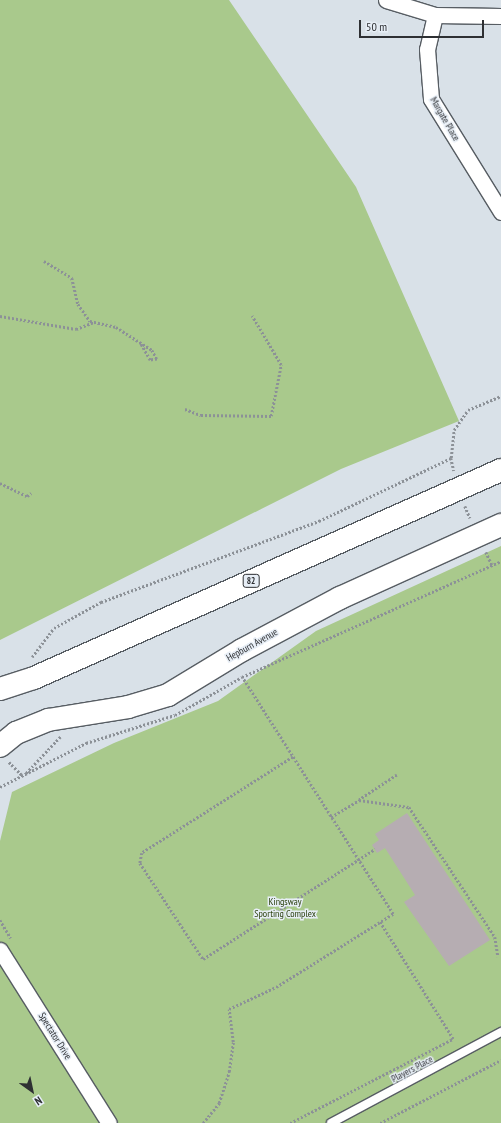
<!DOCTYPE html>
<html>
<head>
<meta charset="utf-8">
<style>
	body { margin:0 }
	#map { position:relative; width:501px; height:1123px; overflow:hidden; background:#d9e1e8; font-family:"PT Sans Narrow",sans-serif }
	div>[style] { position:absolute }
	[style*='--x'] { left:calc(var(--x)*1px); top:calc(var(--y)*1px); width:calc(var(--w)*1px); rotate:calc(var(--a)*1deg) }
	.green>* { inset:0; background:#a9c98c }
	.building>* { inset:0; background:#b6adb2 }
	.path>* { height:2.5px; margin-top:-1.25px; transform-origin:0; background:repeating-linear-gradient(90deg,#8c9197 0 2px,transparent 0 4px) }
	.roads { filter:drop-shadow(1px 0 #575d63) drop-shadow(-1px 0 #575d63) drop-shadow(0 1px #575d63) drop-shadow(0 -1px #575d63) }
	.lane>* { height:8px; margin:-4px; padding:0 4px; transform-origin:4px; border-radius:4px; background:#fff }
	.street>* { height:15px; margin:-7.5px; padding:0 7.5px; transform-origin:7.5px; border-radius:7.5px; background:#fff }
	.primary>* { height:22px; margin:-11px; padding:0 11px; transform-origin:11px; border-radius:11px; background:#fff }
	span { translate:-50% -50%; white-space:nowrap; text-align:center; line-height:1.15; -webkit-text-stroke:3px #e7eef6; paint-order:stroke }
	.shield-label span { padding:1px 3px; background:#e7eef6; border:1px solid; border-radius:3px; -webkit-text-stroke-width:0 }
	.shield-label { font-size:9px; color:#2e3033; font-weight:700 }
	.street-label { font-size:10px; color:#2e3033 }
	.park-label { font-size:10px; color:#293f0c }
	.north { position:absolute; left:12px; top:1071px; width:40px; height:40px; -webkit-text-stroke:3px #e7eef6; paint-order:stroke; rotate:147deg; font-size:11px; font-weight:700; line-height:16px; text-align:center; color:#2e3033 }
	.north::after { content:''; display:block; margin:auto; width:14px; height:18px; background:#2e3033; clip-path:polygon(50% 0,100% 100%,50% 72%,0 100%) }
	.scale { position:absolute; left:359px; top:20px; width:125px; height:18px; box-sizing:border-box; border:2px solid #2e3033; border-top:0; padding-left:5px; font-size:12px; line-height:14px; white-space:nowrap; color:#2e3033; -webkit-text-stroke:3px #e7eef6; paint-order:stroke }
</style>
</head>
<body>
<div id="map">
	<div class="green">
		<div style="clip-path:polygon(0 0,229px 0,356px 187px,459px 421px,341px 469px,0 640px)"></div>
		<div style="clip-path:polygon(501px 546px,501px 1123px,0 1123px,0 841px,12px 792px,114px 743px,218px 701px,316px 631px)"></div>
	</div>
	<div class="building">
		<div style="clip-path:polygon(407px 813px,490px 940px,449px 966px,404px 902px,415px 895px,385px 848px,377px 853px,372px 845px,379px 840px,375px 834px)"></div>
	</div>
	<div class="path">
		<div style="--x:44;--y:261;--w:33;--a:31"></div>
		<div style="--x:72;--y:278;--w:27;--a:77"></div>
		<div style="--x:78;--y:304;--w:21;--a:55"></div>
		<div style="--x:90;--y:321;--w:27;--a:13"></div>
		<div style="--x:116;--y:327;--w:43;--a:32.6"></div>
		<div style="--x:152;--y:350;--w:10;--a:61"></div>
		<div style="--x:157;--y:359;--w:7;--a:172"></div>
		<div style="--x:150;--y:360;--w:20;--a:-120"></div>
		<div style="--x:0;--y:316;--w:77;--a:9.7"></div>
		<div style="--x:76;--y:329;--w:19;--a:-21"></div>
		<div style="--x:185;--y:409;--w:17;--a:21"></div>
		<div style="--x:201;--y:415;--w:70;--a:0.8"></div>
		<div style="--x:271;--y:416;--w:52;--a:-78.9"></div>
		<div style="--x:281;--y:365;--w:57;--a:-120.6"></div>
		<div style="--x:451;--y:458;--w:13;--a:77"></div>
		<div style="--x:0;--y:483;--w:30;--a:26"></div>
		<div style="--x:27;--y:496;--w:5;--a:-37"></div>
		<div style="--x:465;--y:506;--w:13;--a:67"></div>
		<div style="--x:486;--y:552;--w:14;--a:65"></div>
		<div style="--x:32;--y:657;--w:36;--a:-53"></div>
		<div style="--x:54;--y:628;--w:54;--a:-29"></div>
		<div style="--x:101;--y:602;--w:233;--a:-20.4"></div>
		<div style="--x:319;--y:521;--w:146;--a:-25.5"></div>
		<div style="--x:451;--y:458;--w:28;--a:-84"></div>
		<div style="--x:454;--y:430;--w:24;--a:-55"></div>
		<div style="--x:468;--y:410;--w:36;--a:-23"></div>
		<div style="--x:293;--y:757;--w:179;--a:147.6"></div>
		<div style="--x:142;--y:853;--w:10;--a:101"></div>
		<div style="--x:140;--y:863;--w:115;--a:56.7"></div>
		<div style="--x:203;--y:959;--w:204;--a:-32.6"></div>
		<div style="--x:9;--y:762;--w:20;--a:45"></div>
		<div style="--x:26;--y:773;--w:50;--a:-46.6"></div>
		<div style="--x:397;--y:775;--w:45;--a:146.7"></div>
		<div style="--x:359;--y:800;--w:50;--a:8"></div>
		<div style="--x:409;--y:807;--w:156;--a:56.5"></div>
		<div style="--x:495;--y:937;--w:20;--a:81"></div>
		<div style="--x:0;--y:787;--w:97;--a:-27.1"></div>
		<div style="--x:86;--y:743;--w:93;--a:-17.5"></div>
		<div style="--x:175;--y:715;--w:77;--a:-29.6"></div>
		<div style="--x:242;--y:677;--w:284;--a:-24.1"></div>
		<div style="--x:331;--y:817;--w:33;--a:-31"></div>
		<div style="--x:0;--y:920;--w:21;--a:59"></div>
		<div style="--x:203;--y:1123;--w:26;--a:-51"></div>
		<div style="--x:219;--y:1103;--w:33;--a:-72"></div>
		<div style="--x:229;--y:1072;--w:30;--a:-82"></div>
		<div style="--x:233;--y:1042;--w:33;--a:-97"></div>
		<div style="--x:229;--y:1009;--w:52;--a:-25.1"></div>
		<div style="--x:276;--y:987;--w:138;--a:-32"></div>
		<div style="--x:393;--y:914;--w:281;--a:-122.5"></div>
		<div style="--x:290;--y:1123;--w:183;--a:-27.3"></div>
		<div style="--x:453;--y:1039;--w:138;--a:-122"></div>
		<div style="--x:380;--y:1123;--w:136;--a:-27.5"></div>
	</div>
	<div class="roads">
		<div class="lane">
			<div style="--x:331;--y:1123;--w:193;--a:-28.2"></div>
		</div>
		<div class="street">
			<div style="--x:386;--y:0;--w:51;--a:17"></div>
			<div style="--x:435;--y:15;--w:66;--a:0.9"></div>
			<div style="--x:435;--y:15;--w:35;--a:103"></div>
			<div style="--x:427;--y:49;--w:50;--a:85.4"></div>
			<div style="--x:431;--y:99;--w:133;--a:58.2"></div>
			<div style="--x:0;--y:950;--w:204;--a:57.8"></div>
		</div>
		<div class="primary">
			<div style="--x:0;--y:689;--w:36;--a:-18"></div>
			<div style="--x:34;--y:678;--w:511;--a:-24.01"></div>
			<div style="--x:0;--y:746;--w:21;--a:-39"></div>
			<div style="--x:16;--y:733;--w:35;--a:-22"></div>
			<div style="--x:48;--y:720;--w:81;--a:-9.2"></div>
			<div style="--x:128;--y:707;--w:42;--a:-16.7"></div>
			<div style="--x:168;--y:695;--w:87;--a:-31.3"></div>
			<div style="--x:242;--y:650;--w:111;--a:-28"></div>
			<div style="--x:340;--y:598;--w:177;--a:-24.4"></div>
		</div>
	</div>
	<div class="shield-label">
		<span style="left:251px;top:581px">82</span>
	</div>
	<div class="street-label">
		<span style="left:445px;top:119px;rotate:60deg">Margate Place</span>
		<span style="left:252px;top:645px;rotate:-29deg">Hepburn Avenue</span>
		<span style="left:55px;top:1036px;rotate:58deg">Spectator Drive</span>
		<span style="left:412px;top:1069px;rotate:-28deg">Players Place</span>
	</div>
	<div class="park-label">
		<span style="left:285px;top:907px">Kingsway<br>Sporting Complex</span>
	</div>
	<div class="north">N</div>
	<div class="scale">50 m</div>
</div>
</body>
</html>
